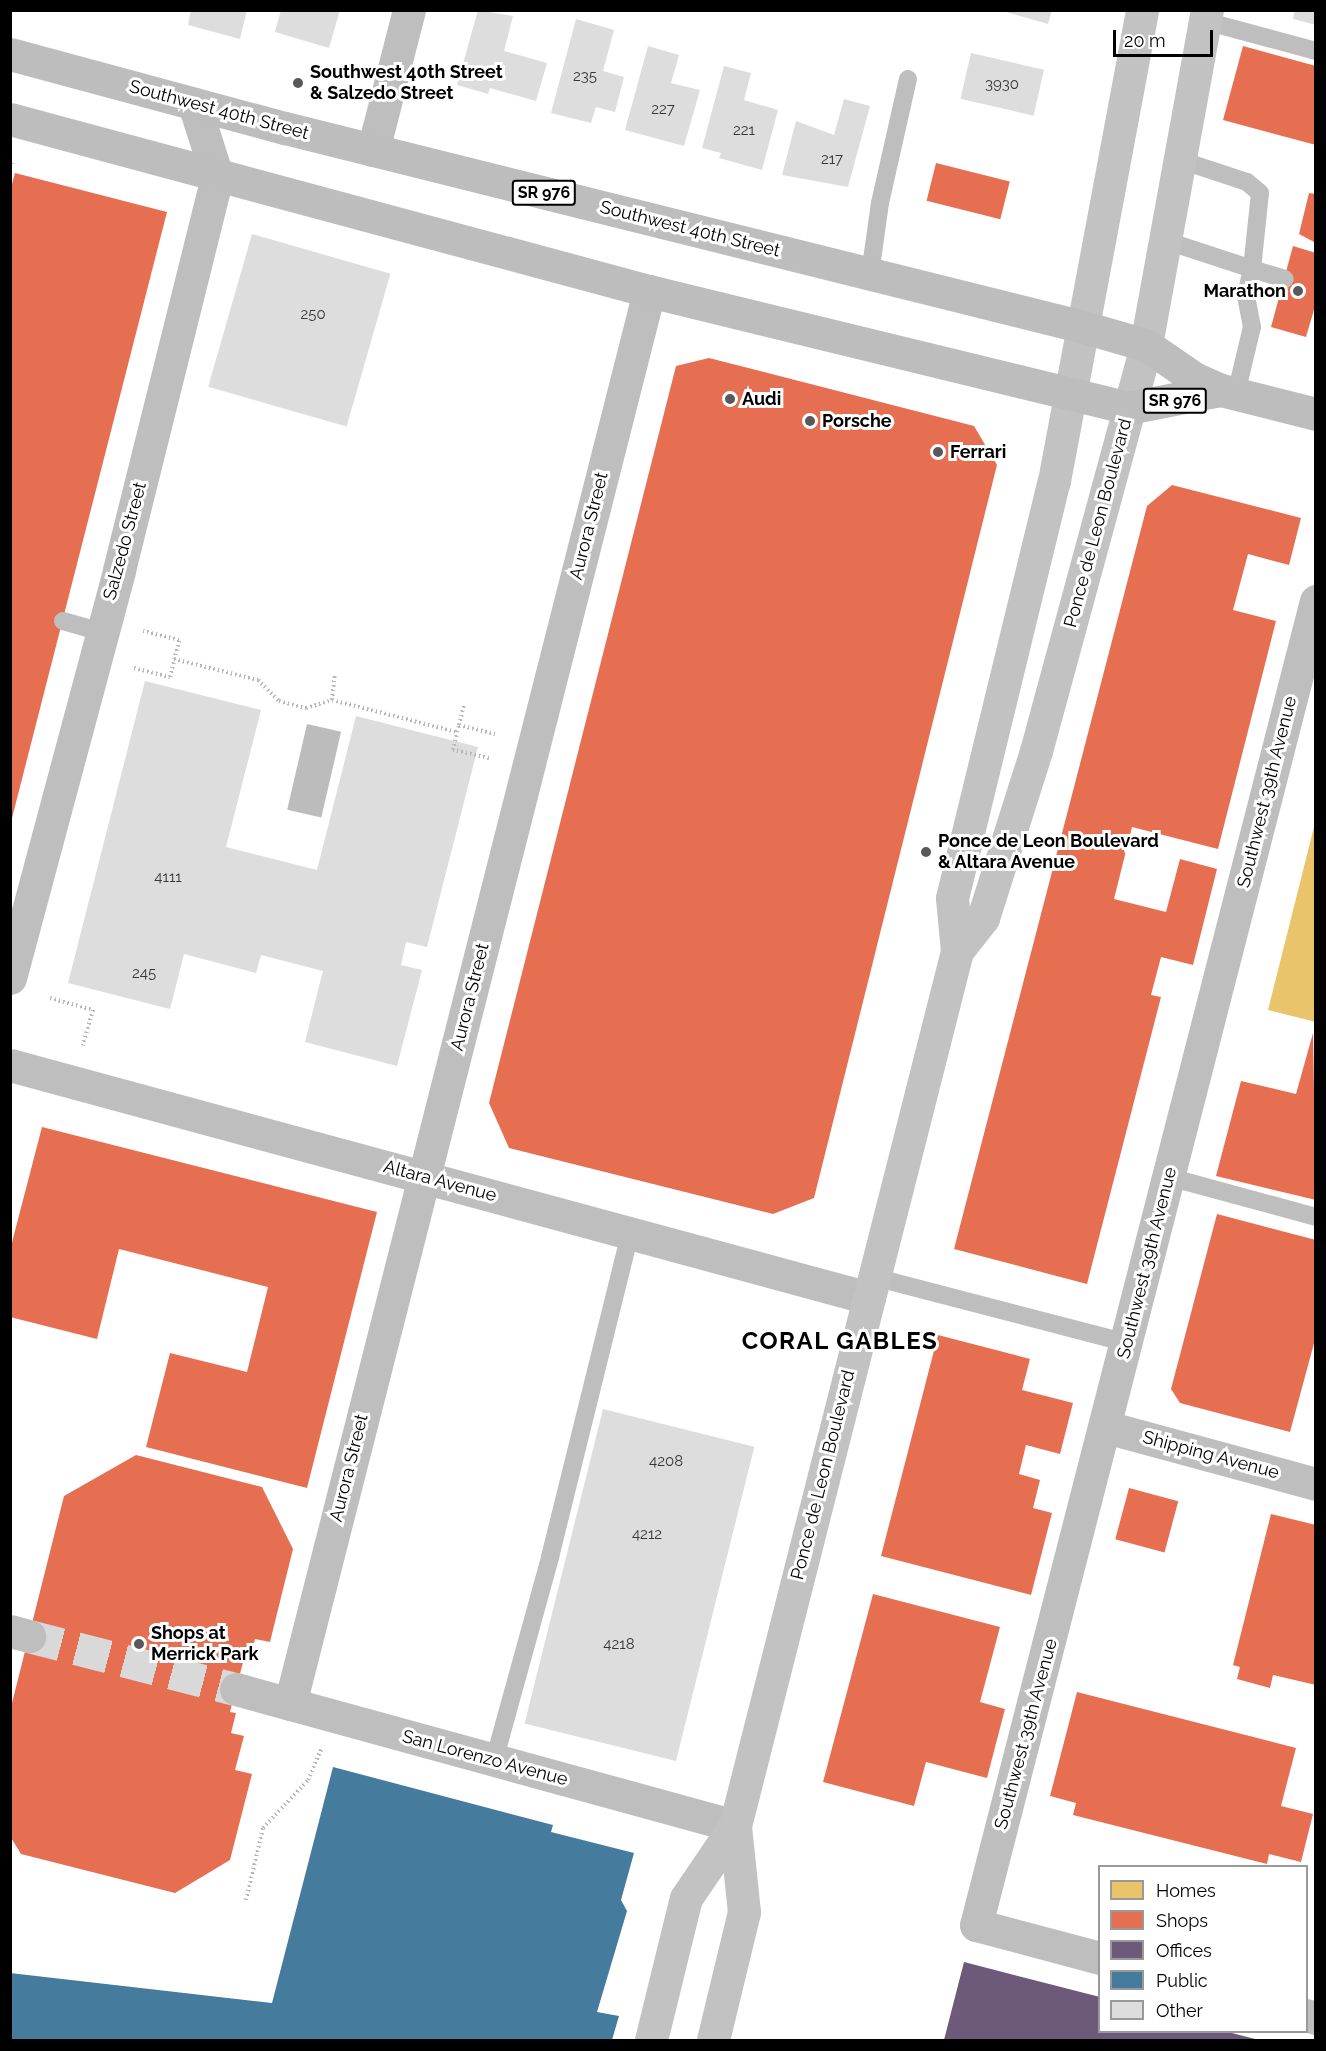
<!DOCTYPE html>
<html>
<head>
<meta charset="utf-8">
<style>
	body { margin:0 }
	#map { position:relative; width:1326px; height:2051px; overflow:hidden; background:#fff; font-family:Raleway,sans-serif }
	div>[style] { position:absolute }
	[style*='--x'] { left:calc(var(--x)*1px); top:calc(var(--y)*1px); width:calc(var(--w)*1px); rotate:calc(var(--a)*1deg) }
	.water>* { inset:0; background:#bcbcbc; transform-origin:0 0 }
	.homes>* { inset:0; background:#e9c46a }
	.shops>* { inset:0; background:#e76f51; transform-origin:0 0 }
	.offices>* { inset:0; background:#6d597a }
	.public>* { inset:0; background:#457b9d }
	.building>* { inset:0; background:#ddd; transform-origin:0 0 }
	.street-tunnel>* { height:33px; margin-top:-16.5px; transform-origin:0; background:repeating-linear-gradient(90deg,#d9d9d9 0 33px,transparent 0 49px) }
	.path>* { height:4px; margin-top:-2px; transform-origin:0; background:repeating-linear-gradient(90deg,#b8b8b8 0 1.5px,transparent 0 4.5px) }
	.lane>* { height:18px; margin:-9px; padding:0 9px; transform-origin:9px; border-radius:9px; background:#bebebe }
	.street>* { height:33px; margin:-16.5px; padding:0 16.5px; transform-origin:16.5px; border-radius:16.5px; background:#bebebe }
	.secondary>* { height:33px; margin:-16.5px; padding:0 16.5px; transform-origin:16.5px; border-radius:16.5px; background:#c2c2c2 }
	.primary>* { height:33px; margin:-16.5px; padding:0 16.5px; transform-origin:16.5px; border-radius:16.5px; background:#bdbdbd }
	.dots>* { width:16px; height:16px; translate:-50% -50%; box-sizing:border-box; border:3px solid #fff; border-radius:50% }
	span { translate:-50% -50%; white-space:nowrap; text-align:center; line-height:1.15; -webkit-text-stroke:6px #fff; paint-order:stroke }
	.number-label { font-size:15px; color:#373737 }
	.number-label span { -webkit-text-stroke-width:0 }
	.shield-label span { padding:2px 4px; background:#fff; border:2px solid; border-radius:4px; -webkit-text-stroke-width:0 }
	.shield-label { font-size:16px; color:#000; font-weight:700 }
	.poi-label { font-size:18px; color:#000; font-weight:700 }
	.left { translate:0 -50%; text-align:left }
	.right { translate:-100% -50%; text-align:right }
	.street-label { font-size:18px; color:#000 }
	.district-label { font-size:24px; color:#000; font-weight:700; letter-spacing:1.5px }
	.frame { position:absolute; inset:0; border:12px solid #000; pointer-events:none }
	.legend { position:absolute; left:1098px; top:1865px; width:210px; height:168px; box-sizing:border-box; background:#fff; border:2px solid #999; margin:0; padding:8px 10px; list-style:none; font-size:18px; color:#000 }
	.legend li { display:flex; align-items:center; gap:12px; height:30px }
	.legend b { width:30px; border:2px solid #999 }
	.scale { position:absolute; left:1113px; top:30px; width:100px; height:27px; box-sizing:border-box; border:3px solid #000; border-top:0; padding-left:8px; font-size:18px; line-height:21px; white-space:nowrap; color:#000; -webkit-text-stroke:4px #fff; paint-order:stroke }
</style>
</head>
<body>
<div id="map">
	<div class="water">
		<div style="left:307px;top:724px;width:35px;height:88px;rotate:13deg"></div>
	</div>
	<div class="homes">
		<div style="clip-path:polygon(1315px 823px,1316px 823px,1316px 1022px,1268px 1010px)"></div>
	</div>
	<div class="shops">
		<div style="clip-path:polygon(1243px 46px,1316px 66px,1316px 145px,1223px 120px)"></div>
		<div style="left:936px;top:163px;width:76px;height:39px;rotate:14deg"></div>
		<div style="clip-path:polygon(15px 173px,167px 212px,11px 822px,10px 191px)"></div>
		<div style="clip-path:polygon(1309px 193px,1316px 194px,1316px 243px,1299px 234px)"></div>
		<div style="clip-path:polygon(1293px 246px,1316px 253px,1316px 303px,1306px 337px,1271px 327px)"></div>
		<div style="clip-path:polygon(709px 358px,974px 426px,997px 465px,814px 1198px,773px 1214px,509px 1148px,489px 1103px,676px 366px)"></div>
		<div style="clip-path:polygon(1172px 485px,1301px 518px,1289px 565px,1248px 554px,1233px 610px,1276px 621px,1218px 849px,1132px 827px,1114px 899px,1166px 912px,1180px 859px,1217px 869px,1193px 965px,1161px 957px,1151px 995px,1161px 997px,1087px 1284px,954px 1249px,1147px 506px)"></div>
		<div style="clip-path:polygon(1313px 1033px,1316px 1200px,1216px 1176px,1241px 1081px,1296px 1094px)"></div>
		<div style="clip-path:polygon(42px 1127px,377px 1212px,307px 1488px,146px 1447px,170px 1353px,247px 1372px,268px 1287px,119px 1249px,97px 1339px,10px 1317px,10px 1250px)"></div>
		<div style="clip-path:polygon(1217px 1214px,1316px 1240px,1316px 1336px,1290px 1432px,1180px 1403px,1171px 1389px)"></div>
		<div style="clip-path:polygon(938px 1335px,1030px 1359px,1022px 1390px,1073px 1403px,1060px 1454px,1026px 1445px,1019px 1474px,1040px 1480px,1033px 1508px,1052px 1513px,1031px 1595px,881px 1556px)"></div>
		<div style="clip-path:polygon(136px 1455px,262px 1487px,293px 1549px,270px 1642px,255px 1639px,253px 1648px,247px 1647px,230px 1712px,236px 1713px,231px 1733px,244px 1736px,235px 1770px,252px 1774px,230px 1860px,175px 1893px,21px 1854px,10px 1836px,10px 1711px,64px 1496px)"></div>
		<div style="left:1129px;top:1488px;width:51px;height:53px;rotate:15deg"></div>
		<div style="clip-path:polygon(1271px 1514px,1316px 1525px,1316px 1685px,1273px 1675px,1270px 1688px,1237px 1679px,1240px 1667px,1233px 1665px)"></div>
		<div style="clip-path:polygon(873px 1594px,1000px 1627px,980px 1702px,1005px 1709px,987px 1778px,926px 1762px,914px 1806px,823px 1782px)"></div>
		<div style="clip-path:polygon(1077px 1692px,1296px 1748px,1281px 1806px,1313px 1814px,1301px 1862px,1269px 1854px,1267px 1864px,1073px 1815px,1076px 1803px,1050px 1796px)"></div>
	</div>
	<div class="offices">
		<div style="clip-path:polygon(964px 1962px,1100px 1997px,1100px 2032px,1228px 2032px,1259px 2040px,944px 2040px)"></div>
	</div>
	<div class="public">
		<div style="clip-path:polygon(333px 1767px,553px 1825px,551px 1832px,634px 1853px,621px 1900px,627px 1911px,597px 2012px,619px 2016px,612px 2040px,10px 2040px,10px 1973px,272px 2003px)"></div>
	</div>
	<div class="building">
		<div style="clip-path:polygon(191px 10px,247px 10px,240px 39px,188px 25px)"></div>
		<div style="clip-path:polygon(281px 10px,340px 10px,329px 48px,275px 32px)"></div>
		<div style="clip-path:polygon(478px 10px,513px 16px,504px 51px,547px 63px,536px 101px,490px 88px,488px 94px,457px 85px)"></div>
		<div style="clip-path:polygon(999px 10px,1052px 10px,1048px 24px)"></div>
		<div style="clip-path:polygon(1295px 10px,1316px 10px,1316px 25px,1293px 19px)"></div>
		<div style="clip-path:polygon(576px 19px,614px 30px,603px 71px,624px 77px,615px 112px,596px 107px,591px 123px,551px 113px)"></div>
		<div style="clip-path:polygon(648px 46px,679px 55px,671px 83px,700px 90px,684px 146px,625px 130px)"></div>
		<div style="left:971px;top:53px;width:75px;height:47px;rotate:13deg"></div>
		<div style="clip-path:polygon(724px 66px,751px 73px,744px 100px,778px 110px,762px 170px,719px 158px,721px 153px,702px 148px)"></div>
		<div style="clip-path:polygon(844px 99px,870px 106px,848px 187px,782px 175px,796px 121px,834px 135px)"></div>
		<div style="left:252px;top:234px;width:144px;height:159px;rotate:16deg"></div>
		<div style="clip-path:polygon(145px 681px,261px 710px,226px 847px,317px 870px,356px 716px,478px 747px,427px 947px,406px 942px,401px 965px,422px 970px,397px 1066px,305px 1042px,323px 971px,261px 955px,256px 973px,184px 954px,170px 1009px,68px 983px)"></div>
		<div style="left:603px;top:1409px;width:156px;height:324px;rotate:14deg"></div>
	</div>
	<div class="street-tunnel">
		<div style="--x:29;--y:1636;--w:214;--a:14.4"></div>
	</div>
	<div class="path">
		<div style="--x:10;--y:168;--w:6;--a:-72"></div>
		<div style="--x:174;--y:659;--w:87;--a:14"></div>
		<div style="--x:258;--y:680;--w:30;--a:45"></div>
		<div style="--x:279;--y:701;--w:28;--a:15"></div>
		<div style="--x:306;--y:708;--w:27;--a:-17"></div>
		<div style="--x:332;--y:700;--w:129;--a:14.4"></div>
		<div style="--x:134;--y:668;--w:37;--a:14"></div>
		<div style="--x:170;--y:677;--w:38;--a:-76"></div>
		<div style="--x:179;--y:640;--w:37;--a:-166"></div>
		<div style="--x:332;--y:700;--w:27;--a:-84"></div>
		<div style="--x:459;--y:725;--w:21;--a:-76"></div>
		<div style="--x:489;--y:758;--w:37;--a:-167"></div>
		<div style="--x:453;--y:750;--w:18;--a:-77"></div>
		<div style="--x:457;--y:732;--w:7;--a:-74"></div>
		<div style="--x:459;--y:725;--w:37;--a:14"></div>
		<div style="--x:50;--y:998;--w:45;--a:15.6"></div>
		<div style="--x:93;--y:1010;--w:37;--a:106"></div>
		<div style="--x:246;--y:1900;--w:74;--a:-76.7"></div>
		<div style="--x:263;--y:1828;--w:66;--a:-46.8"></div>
		<div style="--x:308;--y:1780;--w:34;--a:-67"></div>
	</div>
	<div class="lane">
		<div style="--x:1205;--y:21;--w:115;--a:15.1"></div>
		<div style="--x:1164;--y:240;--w:93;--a:18.2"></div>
		<div style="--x:1252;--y:269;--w:76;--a:-84"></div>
		<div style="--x:1260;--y:193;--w:17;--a:-140"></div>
		<div style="--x:1247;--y:182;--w:71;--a:-161.8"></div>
		<div style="--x:870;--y:274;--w:72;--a:-82"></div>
		<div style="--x:880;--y:203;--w:127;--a:-77.3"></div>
		<div style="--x:1236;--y:394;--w:69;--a:-76.6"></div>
		<div style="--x:1252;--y:327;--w:33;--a:-101"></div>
		<div style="--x:1246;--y:295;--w:27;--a:-77"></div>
		<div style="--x:1252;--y:269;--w:34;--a:17"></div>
		<div style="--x:63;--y:621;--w:40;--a:16"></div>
		<div style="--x:1169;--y:1177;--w:152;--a:15.2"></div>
		<div style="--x:874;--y:1277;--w:261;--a:14.6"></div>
		<div style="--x:494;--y:1761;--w:212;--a:-74.6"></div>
		<div style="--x:550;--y:1557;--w:334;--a:-76.1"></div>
	</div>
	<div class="street">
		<div style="--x:373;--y:150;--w:145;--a:-75.6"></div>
		<div style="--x:10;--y:978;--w:422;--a:-75"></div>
		<div style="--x:119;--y:570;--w:406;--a:-76"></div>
		<div style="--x:217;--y:176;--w:76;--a:-107.7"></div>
		<div style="--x:10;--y:1065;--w:890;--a:15.18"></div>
		<div style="--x:1106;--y:1427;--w:218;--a:15.2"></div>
		<div style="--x:10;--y:1631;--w:20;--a:15"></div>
		<div style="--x:236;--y:1689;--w:517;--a:15.35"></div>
		<div style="--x:290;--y:1704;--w:1458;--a:-75.74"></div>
		<div style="--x:1100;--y:1958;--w:128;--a:-165.1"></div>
		<div style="--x:976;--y:1925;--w:1367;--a:-75.6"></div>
		<div style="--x:1306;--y:2015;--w:10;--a:17"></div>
	</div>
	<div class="secondary">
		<div style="--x:957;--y:951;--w:42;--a:-51.8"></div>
		<div style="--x:983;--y:918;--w:175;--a:-72.4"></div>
		<div style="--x:1036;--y:751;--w:421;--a:-74.8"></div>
		<div style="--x:1146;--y:345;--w:341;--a:-79.7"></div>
		<div style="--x:651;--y:2040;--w:146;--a:-76.2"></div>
		<div style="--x:686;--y:1898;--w:87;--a:-55.8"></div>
		<div style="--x:713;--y:2040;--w:132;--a:-76.4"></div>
		<div style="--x:744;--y:1912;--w:86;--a:-96"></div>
		<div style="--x:735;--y:1826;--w:903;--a:-75.76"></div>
		<div style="--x:957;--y:951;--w:53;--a:-95.4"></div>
		<div style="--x:952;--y:898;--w:429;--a:-76.3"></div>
		<div style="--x:1054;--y:481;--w:479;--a:-79.4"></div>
	</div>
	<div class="primary">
		<div style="--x:10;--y:54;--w:285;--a:15.1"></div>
		<div style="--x:285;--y:128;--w:819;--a:13.99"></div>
		<div style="--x:1080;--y:326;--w:69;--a:16.1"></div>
		<div style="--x:1146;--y:345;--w:58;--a:34.5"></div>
		<div style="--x:1194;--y:378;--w:30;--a:24"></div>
		<div style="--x:1221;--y:390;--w:98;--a:14.2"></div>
		<div style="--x:10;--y:119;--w:662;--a:15.07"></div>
		<div style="--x:649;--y:291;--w:493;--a:13.7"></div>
		<div style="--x:1128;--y:408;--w:95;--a:-11"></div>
	</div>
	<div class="dots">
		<div style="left:298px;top:83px;background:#595959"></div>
		<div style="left:1298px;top:291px;background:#595959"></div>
		<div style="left:730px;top:399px;background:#595959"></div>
		<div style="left:810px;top:421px;background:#595959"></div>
		<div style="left:938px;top:452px;background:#595959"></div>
		<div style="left:926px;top:852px;background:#595959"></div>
		<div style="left:139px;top:1644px;background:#595959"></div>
	</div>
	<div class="number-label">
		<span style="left:585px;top:77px">235</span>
		<span style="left:1002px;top:85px">3930</span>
		<span style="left:663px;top:110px">227</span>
		<span style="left:744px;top:131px">221</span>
		<span style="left:832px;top:160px">217</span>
		<span style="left:313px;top:315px">250</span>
		<span style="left:168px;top:878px">4111</span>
		<span style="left:144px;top:974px">245</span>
		<span style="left:666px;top:1462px">4208</span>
		<span style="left:647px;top:1535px">4212</span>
		<span style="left:619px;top:1645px">4218</span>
	</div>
	<div class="shield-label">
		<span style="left:544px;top:193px">SR 976</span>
		<span style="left:1175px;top:401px">SR 976</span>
	</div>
	<div class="poi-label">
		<span class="left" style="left:310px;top:83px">Southwest 40th Street<br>&amp; Salzedo Street</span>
		<span class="right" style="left:1286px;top:291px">Marathon</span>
		<span class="left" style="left:742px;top:399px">Audi</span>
		<span class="left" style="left:822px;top:421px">Porsche</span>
		<span class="left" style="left:950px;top:452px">Ferrari</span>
		<span class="left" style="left:938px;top:852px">Ponce de Leon Boulevard<br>&amp; Altara Avenue</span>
		<span class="left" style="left:151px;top:1644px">Shops at<br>Merrick Park</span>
	</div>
	<div class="street-label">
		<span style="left:219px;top:110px;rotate:15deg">Southwest 40th Street</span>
		<span style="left:690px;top:229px;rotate:14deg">Southwest 40th Street</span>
		<span style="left:1098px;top:523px;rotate:-75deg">Ponce de Leon Boulevard</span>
		<span style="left:589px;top:526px;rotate:-76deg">Aurora Street</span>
		<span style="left:125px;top:541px;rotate:-75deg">Salzedo Street</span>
		<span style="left:1267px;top:792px;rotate:-76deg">Southwest 39th Avenue</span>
		<span style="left:470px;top:997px;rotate:-76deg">Aurora Street</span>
		<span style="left:440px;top:1181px;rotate:15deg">Altara Avenue</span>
		<span style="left:1147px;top:1263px;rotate:-76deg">Southwest 39th Avenue</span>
		<span style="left:1211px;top:1455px;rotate:15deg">Shipping Avenue</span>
		<span style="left:349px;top:1468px;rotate:-76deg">Aurora Street</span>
		<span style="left:823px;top:1475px;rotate:-76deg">Ponce de Leon Boulevard</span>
		<span style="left:1026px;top:1734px;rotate:-75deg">Southwest 39th Avenue</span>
		<span style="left:485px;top:1758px;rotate:15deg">San Lorenzo Avenue</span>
	</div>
	<div class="district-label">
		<span style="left:840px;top:1341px">CORAL GABLES</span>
	</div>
	<div class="frame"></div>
	<ul class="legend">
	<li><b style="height:16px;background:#e9c46a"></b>Homes</li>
	<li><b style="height:16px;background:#e76f51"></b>Shops</li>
	<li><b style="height:16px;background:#6d597a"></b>Offices</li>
	<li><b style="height:16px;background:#457b9d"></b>Public</li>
	<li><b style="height:16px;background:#ddd"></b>Other</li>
	</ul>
	<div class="scale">20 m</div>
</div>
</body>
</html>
